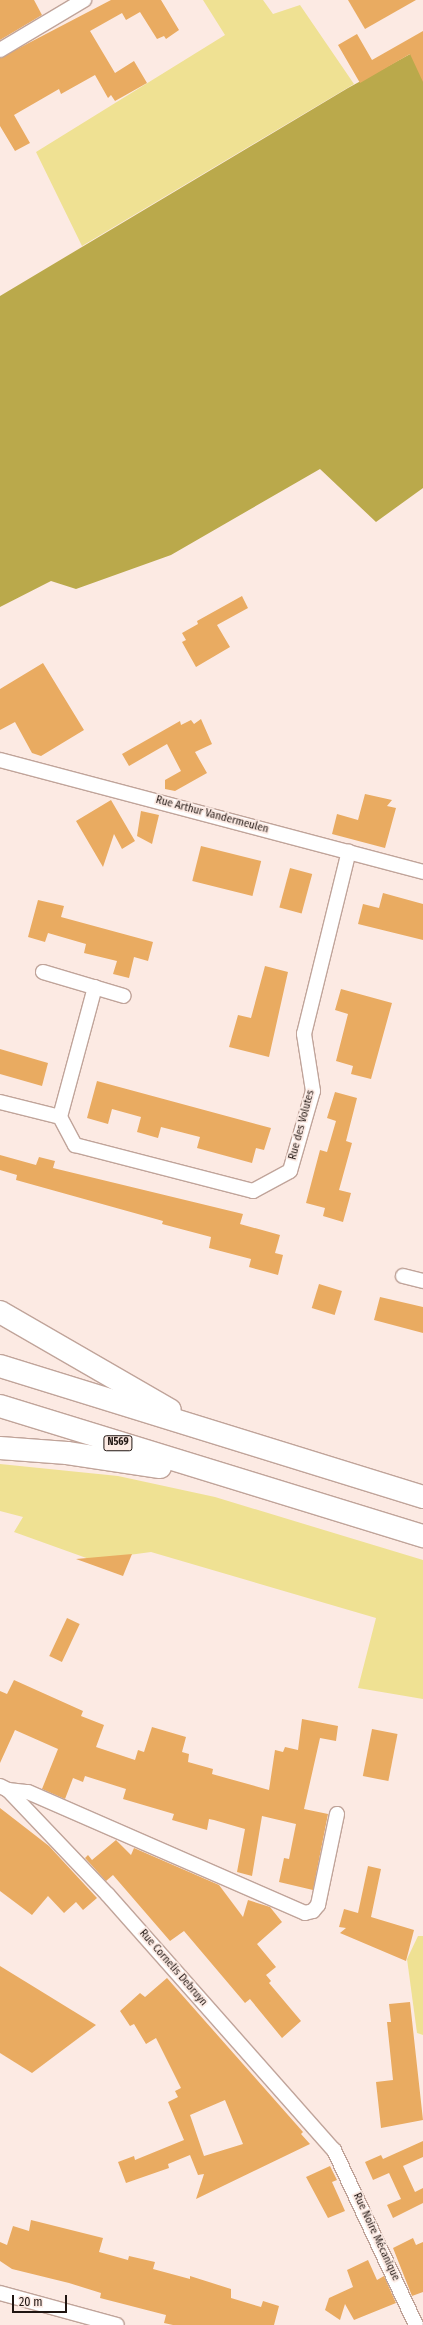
<!DOCTYPE html>
<html>
<head>
<meta charset="utf-8">
<style>
	body { margin:0 }
	#map { position:relative; width:423px; height:2325px; overflow:hidden; background:#fceae3; font-family:"Fira Sans Condensed",sans-serif }
	div>[style] { position:absolute }
	[style*='--x'] { left:calc(var(--x)*1px); top:calc(var(--y)*1px); width:calc(var(--w)*1px); rotate:calc(var(--a)*1deg) }
	.green>* { inset:0; background:#efe193 }
	.forest>* { inset:0; background:#baa94b }
	.building>* { inset:0; background:#e9ab61; transform-origin:0 0 }
	.roads { filter:drop-shadow(1px 0 #c0a49a) drop-shadow(-1px 0 #c0a49a) drop-shadow(0 1px #c0a49a) drop-shadow(0 -1px #c0a49a) }
	.street>* { height:14px; margin:-7px; padding:0 7px; transform-origin:7px; border-radius:7px; background:#fff }
	.highway>* { height:22px; margin:-11px; padding:0 11px; transform-origin:11px; border-radius:11px; background:#fff }
	span { translate:-50% -50%; white-space:nowrap; text-align:center; line-height:1.15; -webkit-text-stroke:3.5px #fceae3; paint-order:stroke }
	.shield-label span { padding:1px 3px; background:#fceae3; border:1px solid; border-radius:3px; -webkit-text-stroke-width:0 }
	.shield-label { font-size:10px; color:#201612; font-weight:700 }
	.street-label { font-size:11px; color:#201612 }
	.scale { position:absolute; left:12px; top:2295px; width:55px; height:18px; box-sizing:border-box; border:2px solid #201612; border-top:0; padding-left:5px; font-size:12px; line-height:14px; white-space:nowrap; color:#201612; -webkit-text-stroke:3px #fceae3; paint-order:stroke }
</style>
</head>
<body>
<div id="map">
	<div class="green">
		<div style="clip-path:polygon(203px 0,263px 0,273px 14px,300px 5px,354px 84px,82px 246px,36px 152px,225px 35px)"></div>
		<div style="clip-path:polygon(0 1464px,118px 1476px,215px 1497px,423px 1560px,423px 1699px,358px 1688px,376px 1618px,151px 1552px,92px 1560px,14px 1532px,23px 1517px,0 1511px)"></div>
		<div style="clip-path:polygon(418px 1936px,423px 1936px,423px 2035px,417px 2033px,407px 1959px)"></div>
	</div>
	<div class="forest">
		<div style="clip-path:polygon(423px 47px,423px 488px,376px 522px,320px 469px,171px 555px,76px 589px,51px 581px,0 607px,0 296px,348px 88px)"></div>
	</div>
	<div class="building">
		<div style="clip-path:polygon(0 0,34px 0,42px 15px,0 40px)"></div>
		<div style="clip-path:polygon(111px 0,161px 0,179px 30px,166px 39px,164px 36px,157px 39px,140px 12px,126px 20px,122px 13px,90px 31px,115px 73px,134px 61px,147px 83px,115px 101px,111px 95px,108px 98px,95px 75px,61px 94px,59px 89px,14px 115px,30px 143px,15px 151px,0 126px,0 58px)"></div>
		<div style="clip-path:polygon(348px 0,416px 0,365px 29px)"></div>
		<div style="clip-path:polygon(423px 31px,423px 82px,410px 54px,360px 83px,338px 45px,357px 34px,372px 60px)"></div>
		<div style="clip-path:polygon(242px 596px,248px 608px,217px 625px,230px 647px,196px 667px,182px 642px,186px 640px,182px 633px,198px 624px,197px 621px)"></div>
		<div style="clip-path:polygon(43px 663px,84px 730px,41px 756px,32px 753px,15px 722px,0 730px,0 689px)"></div>
		<div style="clip-path:polygon(201px 719px,212px 744px,195px 752px,207px 773px,175px 791px,165px 789px,165px 780px,181px 771px,167px 744px,129px 766px,122px 754px,180px 721px,181px 725px,191px 720px,194px 724px)"></div>
		<div style="clip-path:polygon(365px 794px,392px 800px,387px 806px,396px 808px,385px 848px,332px 834px,337px 814px,358px 820px)"></div>
		<div style="clip-path:polygon(111px 800px,135px 841px,122px 849px,114px 834px,103px 867px,76px 821px)"></div>
		<div style="clip-path:polygon(141px 811px,159px 815px,152px 844px,137px 836px)"></div>
		<div style="left:201px;top:846px;width:62px;height:36px;rotate:14deg"></div>
		<div style="left:290px;top:868px;width:23px;height:41px;rotate:15deg"></div>
		<div style="clip-path:polygon(383px 893px,423px 904px,423px 940px,358px 924px,363px 904px,379px 908px)"></div>
		<div style="clip-path:polygon(38px 900px,64px 906px,61px 917px,153px 942px,148px 961px,134px 957px,129px 978px,113px 974px,117px 961px,84px 953px,86px 944px,48px 933px,45px 942px,28px 937px)"></div>
		<div style="clip-path:polygon(265px 966px,288px 972px,269px 1057px,229px 1047px,238px 1015px,251px 1018px)"></div>
		<div style="clip-path:polygon(341px 989px,392px 1003px,371px 1079px,351px 1074px,353px 1066px,336px 1061px,348px 1014px,335px 1010px)"></div>
		<div style="clip-path:polygon(0 1049px,48px 1063px,42px 1086px,0 1074px)"></div>
		<div style="clip-path:polygon(97px 1081px,271px 1128px,264px 1150px,256px 1148px,252px 1163px,197px 1148px,200px 1137px,161px 1127px,158px 1138px,137px 1132px,141px 1117px,112px 1109px,108px 1124px,87px 1118px)"></div>
		<div style="clip-path:polygon(335px 1092px,357px 1098px,346px 1141px,352px 1143px,339px 1190px,351px 1193px,343px 1222px,323px 1216px,325px 1208px,306px 1203px,320px 1150px,327px 1152px,336px 1121px,327px 1118px)"></div>
		<div style="clip-path:polygon(0 1155px,36px 1165px,39px 1157px,55px 1161px,53px 1168px,243px 1214px,240px 1224px,280px 1235px,275px 1253px,283px 1255px,278px 1275px,249px 1267px,251px 1259px,209px 1248px,211px 1237px,162px 1224px,163px 1221px,16px 1180px,17px 1175px,0 1170px)"></div>
		<div style="left:319px;top:1284px;width:24px;height:25px;rotate:17deg"></div>
		<div style="clip-path:polygon(380px 1297px,423px 1307px,423px 1333px,374px 1320px)"></div>
		<div style="clip-path:polygon(132px 1554px,123px 1576px,76px 1559px)"></div>
		<div style="left:67px;top:1618px;width:14px;height:42px;rotate:25deg"></div>
		<div style="clip-path:polygon(14px 1680px,83px 1711px,81px 1716px,104px 1725px,96px 1747px,135px 1760px,138px 1750px,144px 1752px,152px 1727px,186px 1737px,182px 1752px,189px 1754px,188px 1762px,213px 1769px,212px 1774px,269px 1790px,275px 1750px,283px 1752px,285px 1747px,298px 1750px,302px 1719px,338px 1726px,336px 1741px,320px 1738px,304px 1809px,328px 1814px,313px 1890px,279px 1882px,284px 1858px,289px 1859px,296px 1824px,262px 1816px,252px 1876px,237px 1872px,245px 1829px,214px 1820px,209px 1819px,207px 1830px,172px 1820px,174px 1814px,123px 1799px,126px 1789px,85px 1776px,83px 1782px,73px 1778px,65px 1799px,42px 1789px,58px 1749px,15px 1730px,0 1763px,0 1691px,7px 1694px)"></div>
		<div style="left:372px;top:1729px;width:26px;height:48px;rotate:11deg"></div>
		<div style="clip-path:polygon(0 1808px,49px 1846px,97px 1898px,83px 1910px,76px 1902px,64px 1913px,48px 1896px,32px 1915px,0 1891px)"></div>
		<div style="clip-path:polygon(116px 1840px,131px 1855px,134px 1848px,219px 1885px,243px 1917px,248px 1900px,270px 1907px,282px 1922px,257px 1944px,276px 1967px,266px 1975px,271px 1981px,269px 1983px,301px 2021px,282px 2038px,250px 1999px,245px 2003px,184px 1931px,170px 1941px,113px 1875px,106px 1881px,85px 1858px,88px 1855px,92px 1860px)"></div>
		<div style="clip-path:polygon(368px 1866px,381px 1869px,371px 1917px,414px 1930px,406px 1961px,340px 1933px,346px 1928px,339px 1927px,344px 1909px,358px 1913px)"></div>
		<div style="clip-path:polygon(0 1966px,96px 2025px,32px 2073px,0 2053px)"></div>
		<div style="clip-path:polygon(evenodd,167px 1978px,303px 2132px,301px 2134px,310px 2144px,196px 2199px,204px 2174px,198px 2175px,190px 2155px,168px 2164px,169px 2168px,126px 2183px,118px 2162px,134px 2156px,135px 2160px,184px 2140px,168px 2102px,178px 2097px,175px 2091px,181px 2088px,156px 2038px,146px 2044px,134px 2024px,130px 2026px,120px 2011px,140px 1993px,145px 1997px,167px 1978px,225px 2100px,243px 2144px,204px 2156px,190px 2115px,225px 2100px)"></div>
		<div style="clip-path:polygon(410px 2002px,423px 2120px,381px 2128px,376px 2082px,393px 2080px,387px 2022px,391px 2022px,389px 2004px)"></div>
		<div style="clip-path:polygon(423px 2141px,423px 2157px,403px 2166px,415px 2192px,423px 2188px,423px 2203px,393px 2218px,387px 2205px,401px 2199px,389px 2173px,373px 2180px,365px 2162px,381px 2155px,383px 2159px)"></div>
		<div style="clip-path:polygon(330px 2166px,337px 2180px,332px 2182px,345px 2211px,328px 2218px,306px 2177px)"></div>
		<div style="clip-path:polygon(31px 2220px,103px 2238px,99px 2252px,128px 2260px,129px 2256px,155px 2262px,153px 2269px,190px 2279px,190px 2276px,231px 2289px,231px 2298px,261px 2307px,263px 2301px,279px 2306px,274px 2325px,173px 2325px,164px 2323px,166px 2315px,100px 2298px,101px 2293px,69px 2283px,12px 2269px,0 2261px,0 2242px,7px 2245px,13px 2226px,29px 2231px)"></div>
		<div style="clip-path:polygon(413px 2238px,416px 2245px,423px 2242px,423px 2292px,412px 2296px,393px 2248px)"></div>
		<div style="clip-path:polygon(368px 2260px,377px 2280px,384px 2276px,396px 2303px,354px 2320px,345px 2304px,340px 2320px,325px 2310px,329px 2298px,353px 2287px,347px 2270px)"></div>
	</div>
	<div class="roads">
		<div class="street">
			<div style="--x:0;--y:50;--w:98;--a:-30.8"></div>
			<div style="--x:0;--y:760;--w:438;--a:14.8"></div>
			<div style="--x:43;--y:972;--w:84;--a:16.5"></div>
			<div style="--x:95;--y:987;--w:135;--a:105.1"></div>
			<div style="--x:60;--y:1117;--w:32;--a:62"></div>
			<div style="--x:75;--y:1145;--w:184;--a:14.5"></div>
			<div style="--x:253;--y:1191;--w:42;--a:-28.4"></div>
			<div style="--x:290;--y:1171;--w:83;--a:-74"></div>
			<div style="--x:313;--y:1091;--w:58;--a:-99"></div>
			<div style="--x:304;--y:1034;--w:188;--a:-76.2"></div>
			<div style="--x:0;--y:1102;--w:62;--a:14"></div>
			<div style="--x:403;--y:1276;--w:21;--a:14"></div>
			<div style="--x:0;--y:1786;--w:9;--a:27"></div>
			<div style="--x:8;--y:1790;--w:145;--a:46.4"></div>
			<div style="--x:108;--y:1895;--w:341;--a:48.5"></div>
			<div style="--x:334;--y:2150;--w:193;--a:64.9"></div>
			<div style="--x:8;--y:1790;--w:20;--a:6"></div>
			<div style="--x:28;--y:1792;--w:302;--a:23.6"></div>
			<div style="--x:305;--y:1913;--w:8;--a:-14"></div>
			<div style="--x:313;--y:1911;--w:8;--a:-50"></div>
			<div style="--x:318;--y:1905;--w:93;--a:-78.2"></div>
			<div style="--x:0;--y:2293;--w:121;--a:15.3"></div>
		</div>
		<div class="highway">
			<div style="--x:0;--y:1312;--w:196;--a:30"></div>
			<div style="--x:0;--y:1366;--w:443;--a:17.2"></div>
			<div style="--x:0;--y:1406;--w:443;--a:17.1"></div>
			<div style="--x:0;--y:1448;--w:67;--a:4.3"></div>
			<div style="--x:67;--y:1453;--w:94;--a:8.6"></div>
		</div>
	</div>
	<div class="shield-label">
		<span style="left:118px;top:1443px">N569</span>
	</div>
	<div class="street-label">
		<span style="left:212px;top:815px;rotate:15deg">Rue Arthur Vandermeulen</span>
		<span style="left:302px;top:1125px;rotate:-75deg">Rue des Volutes</span>
		<span style="left:173px;top:1968px;rotate:49deg">Rue Cornelis Debruyn</span>
		<span style="left:376px;top:2237px;rotate:65deg">Rue Noire Mécanique</span>
	</div>
	<div class="scale">20 m</div>
</div>
</body>
</html>
